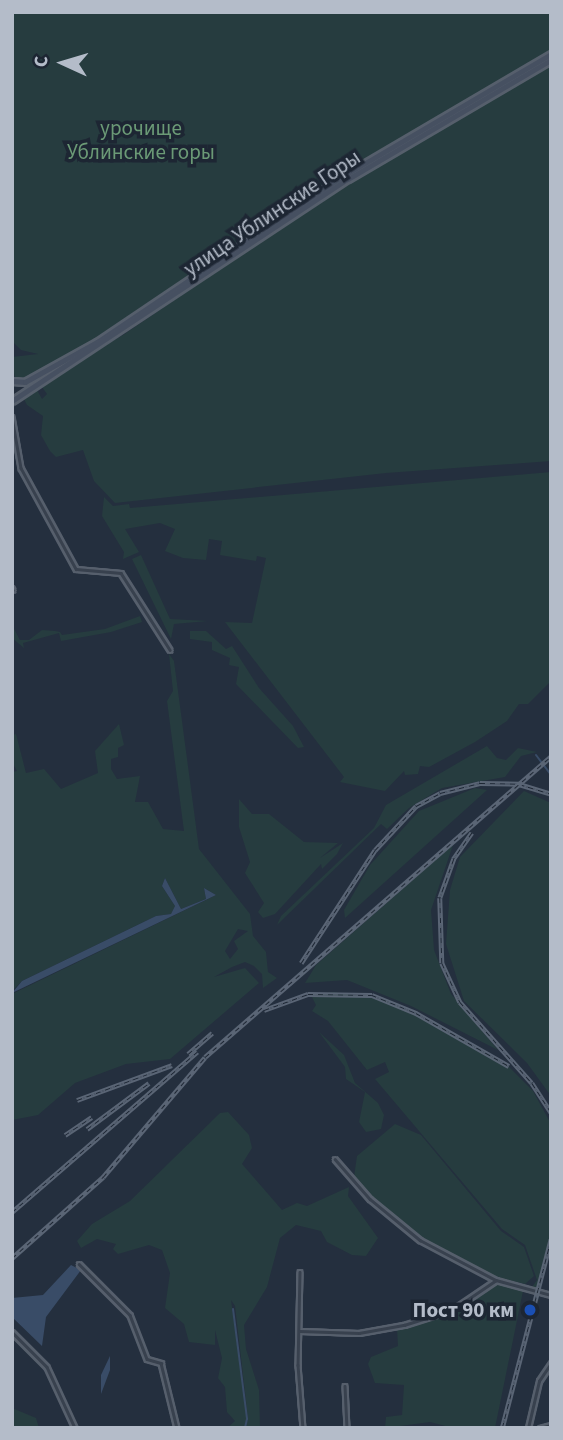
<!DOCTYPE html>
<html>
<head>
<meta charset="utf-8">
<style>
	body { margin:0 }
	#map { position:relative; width:563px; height:1440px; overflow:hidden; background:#242f3e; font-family:"Source Sans 3",sans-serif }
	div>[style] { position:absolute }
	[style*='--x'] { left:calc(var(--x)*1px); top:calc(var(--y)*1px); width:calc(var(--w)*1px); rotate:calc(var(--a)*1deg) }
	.green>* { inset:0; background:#263c3f }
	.water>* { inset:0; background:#394c67 }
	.stream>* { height:2px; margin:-1px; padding:0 1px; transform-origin:1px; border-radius:1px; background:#394c67 }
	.roads { filter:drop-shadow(2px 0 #565f6c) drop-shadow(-2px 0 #565f6c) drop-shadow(0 2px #565f6c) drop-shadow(0 -2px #565f6c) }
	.minor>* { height:2.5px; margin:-1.25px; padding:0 1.25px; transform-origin:1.25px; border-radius:1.25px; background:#38414e }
	.secondary>* { height:4.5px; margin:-2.25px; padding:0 2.25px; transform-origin:2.25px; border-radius:2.25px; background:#465061 }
	.rail>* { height:4.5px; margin-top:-2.25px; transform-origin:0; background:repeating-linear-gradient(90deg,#1d2633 0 5px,#5a6575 0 10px); box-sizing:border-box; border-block:2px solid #5a6575 }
	.dots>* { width:19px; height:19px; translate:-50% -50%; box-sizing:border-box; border:4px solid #1d2633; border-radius:50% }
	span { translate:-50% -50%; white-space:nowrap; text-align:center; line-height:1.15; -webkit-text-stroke:7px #1d2633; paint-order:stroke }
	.park-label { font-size:21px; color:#6b9a76 }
	.street-label { font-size:21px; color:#b4bcc9 }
	.poi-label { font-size:21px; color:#b4bcc9; font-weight:700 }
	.right { translate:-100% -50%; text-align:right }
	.frame { position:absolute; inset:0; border:14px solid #b4bcc9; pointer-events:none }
	.north { position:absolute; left:28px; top:28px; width:70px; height:70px; -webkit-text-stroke:5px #1d2633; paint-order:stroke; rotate:274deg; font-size:19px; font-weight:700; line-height:28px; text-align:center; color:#b4bcc9 }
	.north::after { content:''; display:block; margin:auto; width:24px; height:32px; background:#b4bcc9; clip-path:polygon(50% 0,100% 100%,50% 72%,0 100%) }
</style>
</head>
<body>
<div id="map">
	<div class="green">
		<div style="clip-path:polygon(12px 12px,551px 12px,551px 52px,361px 161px,103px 335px,31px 378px,15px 380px,12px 357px,38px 354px,21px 350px,12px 341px)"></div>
		<div style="clip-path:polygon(551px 63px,551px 461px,386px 473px,115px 503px,94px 481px,83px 450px,56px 457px,50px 451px,41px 435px,43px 416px,27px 405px,22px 395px,36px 388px,42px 399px,47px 394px,39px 383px,123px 335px,359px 175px)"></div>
		<div style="clip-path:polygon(551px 472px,551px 681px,528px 704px,519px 704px,507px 721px,475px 742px,429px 767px,420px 766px,418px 774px,405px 775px,404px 771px,385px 791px,340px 782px,344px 777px,225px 622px,252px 623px,266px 558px,257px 556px,256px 561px,220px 555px,222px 541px,209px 539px,206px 560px,183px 558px,165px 551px,175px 529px,160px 523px,125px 529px,139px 552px,123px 559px,124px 552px,102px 516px,104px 497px,113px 506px,129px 504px,130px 508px)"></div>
		<div style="clip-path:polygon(141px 555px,170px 619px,208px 621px,174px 624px,171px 639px,132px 559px)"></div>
		<div style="clip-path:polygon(140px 616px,142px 622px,111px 632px,61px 641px,59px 633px,23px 643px,24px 648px,12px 638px,12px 625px,20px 640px,29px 640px,42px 630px,55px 631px,60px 632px,62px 635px,105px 629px)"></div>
		<div style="clip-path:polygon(190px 631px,206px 631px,226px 649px,232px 646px,259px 688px,293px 726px,304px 747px,298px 748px,236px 684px,239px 667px,229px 665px,230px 658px,212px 650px,212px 642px,190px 639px)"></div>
		<div style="clip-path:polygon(evenodd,169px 654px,174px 661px,199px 849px,250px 914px,253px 936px,266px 952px,268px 972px,277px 978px,263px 988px,262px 974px,254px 966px,245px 962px,232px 967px,214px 977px,245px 968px,259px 983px,170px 1059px,126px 1064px,75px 1083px,38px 1115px,12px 1120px,12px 994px,216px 895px,204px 888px,206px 899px,181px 909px,165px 878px,162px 886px,175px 906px,171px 914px,156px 916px,22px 981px,12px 991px,12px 772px,17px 771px,12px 762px,12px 735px,16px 734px,26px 773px,44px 769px,61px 789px,98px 773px,95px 751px,119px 724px,124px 745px,118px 748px,118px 757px,111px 759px,111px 769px,117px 779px,140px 776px,135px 802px,148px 802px,163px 829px,184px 831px,167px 701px,173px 691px,169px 654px,238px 929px,248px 931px,234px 941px,238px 949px,230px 959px,225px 951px,238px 929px)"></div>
		<div style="clip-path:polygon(487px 746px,497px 758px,506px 760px,518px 748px,537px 752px,521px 756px,505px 777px,442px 788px,409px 808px,387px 829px,381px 824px,277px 925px,281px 916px,374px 828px,386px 805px)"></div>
		<div style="clip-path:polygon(475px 788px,487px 790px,345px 918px,344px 910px,370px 865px,419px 811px)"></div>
		<div style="clip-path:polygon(524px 791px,551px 803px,551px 1096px,527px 1063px,464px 1001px,446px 944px,450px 890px,460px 857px)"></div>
		<div style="clip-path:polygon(239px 799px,252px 814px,269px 814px,304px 842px,338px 843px,320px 858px,343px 843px,337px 854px,322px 869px,321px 864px,275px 914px,263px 918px,258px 912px,264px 903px,245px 873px,250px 862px,239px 827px)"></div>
		<div style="clip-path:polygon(453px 845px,431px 910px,434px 950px,451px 994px,498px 1050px,411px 1006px,347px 980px,305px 983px,316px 965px)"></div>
		<div style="clip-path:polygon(334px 992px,384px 1000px,426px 1020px,507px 1065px,533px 1091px,551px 1124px,551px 1237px,538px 1288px,532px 1287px,537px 1280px,525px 1245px,502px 1229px,375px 1079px,389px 1072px,385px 1062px,367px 1070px,328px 1021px,312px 1011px,316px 1005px,311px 995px)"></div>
		<div style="clip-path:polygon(319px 1032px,344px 1055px,355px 1083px,378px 1103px,384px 1115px,381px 1129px,366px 1132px,359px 1122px,365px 1092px,346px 1079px,345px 1067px)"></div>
		<div style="clip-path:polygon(228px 1112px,249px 1135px,252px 1148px,242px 1164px,282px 1210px,297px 1203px,307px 1206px,349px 1187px,348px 1196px,378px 1238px,366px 1256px,352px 1255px,327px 1242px,321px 1231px,296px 1225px,280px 1238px,267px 1287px,244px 1325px,246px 1349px,259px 1390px,260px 1428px,245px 1428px,248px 1419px,245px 1392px,235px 1306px,231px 1300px,247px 1419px,244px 1428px,227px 1428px,235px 1421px,227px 1412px,225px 1387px,218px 1378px,222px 1358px,215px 1330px,215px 1345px,189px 1342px,184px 1324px,165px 1308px,170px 1273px,162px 1250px,149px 1245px,118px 1254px,113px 1249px,116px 1244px,97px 1239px,81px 1248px,77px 1241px,92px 1224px,130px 1201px,220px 1113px)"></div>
		<div style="clip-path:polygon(395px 1124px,421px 1135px,501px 1231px,524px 1247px,534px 1276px,525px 1284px,499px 1278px,423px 1240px,391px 1216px,354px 1177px,357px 1156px)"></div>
		<div style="clip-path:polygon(496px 1283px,523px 1291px,495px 1428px,453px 1428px,430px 1422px,385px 1428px,386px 1417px,402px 1415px,404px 1385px,375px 1383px,368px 1364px,371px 1357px,398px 1346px,397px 1328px,455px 1311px)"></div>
		<div style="clip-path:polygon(12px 1408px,36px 1418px,39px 1428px,12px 1428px)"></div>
	</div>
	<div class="water">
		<div style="clip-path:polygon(165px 878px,181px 909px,206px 899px,204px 888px,216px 895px,12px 993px,22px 981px,156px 916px,171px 914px,175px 906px,162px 886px)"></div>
		<div style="clip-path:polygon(71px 1265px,81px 1270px,46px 1317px,42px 1346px,12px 1317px,12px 1298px,43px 1295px)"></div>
		<div style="clip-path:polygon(110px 1356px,110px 1370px,101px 1394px,101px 1375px)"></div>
	</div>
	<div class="stream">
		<div style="--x:536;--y:755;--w:25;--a:53"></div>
		<div style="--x:233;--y:1309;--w:111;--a:82.7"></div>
		<div style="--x:247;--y:1419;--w:9;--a:103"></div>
	</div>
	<div class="roads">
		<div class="minor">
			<div style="--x:12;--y:417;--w:52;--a:80"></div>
			<div style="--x:21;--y:468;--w:115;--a:61.4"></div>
			<div style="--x:76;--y:569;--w:45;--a:5.1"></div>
			<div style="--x:121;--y:573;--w:91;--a:57.5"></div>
			<div style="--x:12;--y:588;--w:2;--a:63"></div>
			<div style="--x:335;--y:1159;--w:53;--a:48.8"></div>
			<div style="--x:370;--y:1199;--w:65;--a:39.4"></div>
			<div style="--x:420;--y:1240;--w:86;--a:27.8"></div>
			<div style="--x:496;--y:1280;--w:57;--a:15.3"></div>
			<div style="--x:79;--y:1264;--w:72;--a:45"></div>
			<div style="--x:130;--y:1315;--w:47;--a:68.9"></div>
			<div style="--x:147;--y:1359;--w:15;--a:16"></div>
			<div style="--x:161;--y:1363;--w:67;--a:76.2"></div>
			<div style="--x:300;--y:1272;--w:93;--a:91.2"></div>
			<div style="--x:298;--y:1365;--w:63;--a:85.5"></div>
			<div style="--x:300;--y:1331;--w:59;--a:1.9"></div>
			<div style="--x:359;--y:1333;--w:46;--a:-10.1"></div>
			<div style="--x:404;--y:1325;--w:50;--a:-17.4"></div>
			<div style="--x:452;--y:1310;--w:52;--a:-34"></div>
			<div style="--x:12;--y:1332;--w:49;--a:45"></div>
			<div style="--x:47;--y:1367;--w:67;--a:65.3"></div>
			<div style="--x:345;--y:1386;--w:42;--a:87.3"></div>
			<div style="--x:528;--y:1428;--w:48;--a:-76.8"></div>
			<div style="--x:539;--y:1381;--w:22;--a:-56"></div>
			<div style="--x:540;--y:1428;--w:11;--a:-15"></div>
		</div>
		<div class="secondary">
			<div style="--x:12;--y:381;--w:13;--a:4"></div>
			<div style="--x:25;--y:382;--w:82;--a:-29.1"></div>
			<div style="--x:97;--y:342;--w:299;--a:-34"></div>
			<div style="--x:345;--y:175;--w:239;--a:-30.4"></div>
			<div style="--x:12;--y:401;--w:403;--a:-33.5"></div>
			<div style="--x:348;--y:179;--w:235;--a:-30.4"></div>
		</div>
	</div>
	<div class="rail">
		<div style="--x:472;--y:833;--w:32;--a:125"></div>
		<div style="--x:454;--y:859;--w:41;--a:109.7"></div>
		<div style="--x:440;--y:898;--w:65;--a:88.2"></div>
		<div style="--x:442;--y:963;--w:43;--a:65.2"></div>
		<div style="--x:460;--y:1002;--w:108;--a:48.4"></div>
		<div style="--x:532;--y:1083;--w:35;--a:57"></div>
		<div style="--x:301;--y:963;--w:135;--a:-56.8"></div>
		<div style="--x:375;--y:850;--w:60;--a:-47"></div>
		<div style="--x:416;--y:806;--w:27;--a:-28"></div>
		<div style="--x:440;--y:793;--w:41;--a:-14"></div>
		<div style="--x:480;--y:783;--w:39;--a:1"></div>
		<div style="--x:519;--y:784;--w:34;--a:17"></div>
		<div style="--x:264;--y:1010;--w:47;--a:-20"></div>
		<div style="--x:308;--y:994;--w:64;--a:0.9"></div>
		<div style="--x:372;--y:995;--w:48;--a:22.2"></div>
		<div style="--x:416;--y:1013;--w:107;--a:29.7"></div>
		<div style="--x:188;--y:1054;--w:32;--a:-41"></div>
		<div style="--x:77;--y:1100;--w:101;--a:-20.2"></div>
		<div style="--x:87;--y:1129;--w:77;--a:-36.6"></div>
		<div style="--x:65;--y:1135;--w:32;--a:-34"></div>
		<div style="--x:12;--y:1212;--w:245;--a:-40.9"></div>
		<div style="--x:12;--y:1258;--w:122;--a:-41.7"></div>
		<div style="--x:103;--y:1177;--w:157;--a:-49.6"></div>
		<div style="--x:205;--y:1057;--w:459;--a:-41"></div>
		<div style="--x:502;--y:1428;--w:195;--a:-75.5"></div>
	</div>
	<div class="dots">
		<div style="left:530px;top:1310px;background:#1a4fb4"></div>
	</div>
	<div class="park-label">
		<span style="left:141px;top:140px">урочище<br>Ублинские горы</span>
	</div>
	<div class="street-label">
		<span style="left:272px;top:213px;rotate:-34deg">улица Ублинские Горы</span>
	</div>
	<div class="poi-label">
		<span class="right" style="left:514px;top:1310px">Пост 90 км</span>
	</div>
	<div class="frame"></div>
	<div class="north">С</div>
</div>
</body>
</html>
